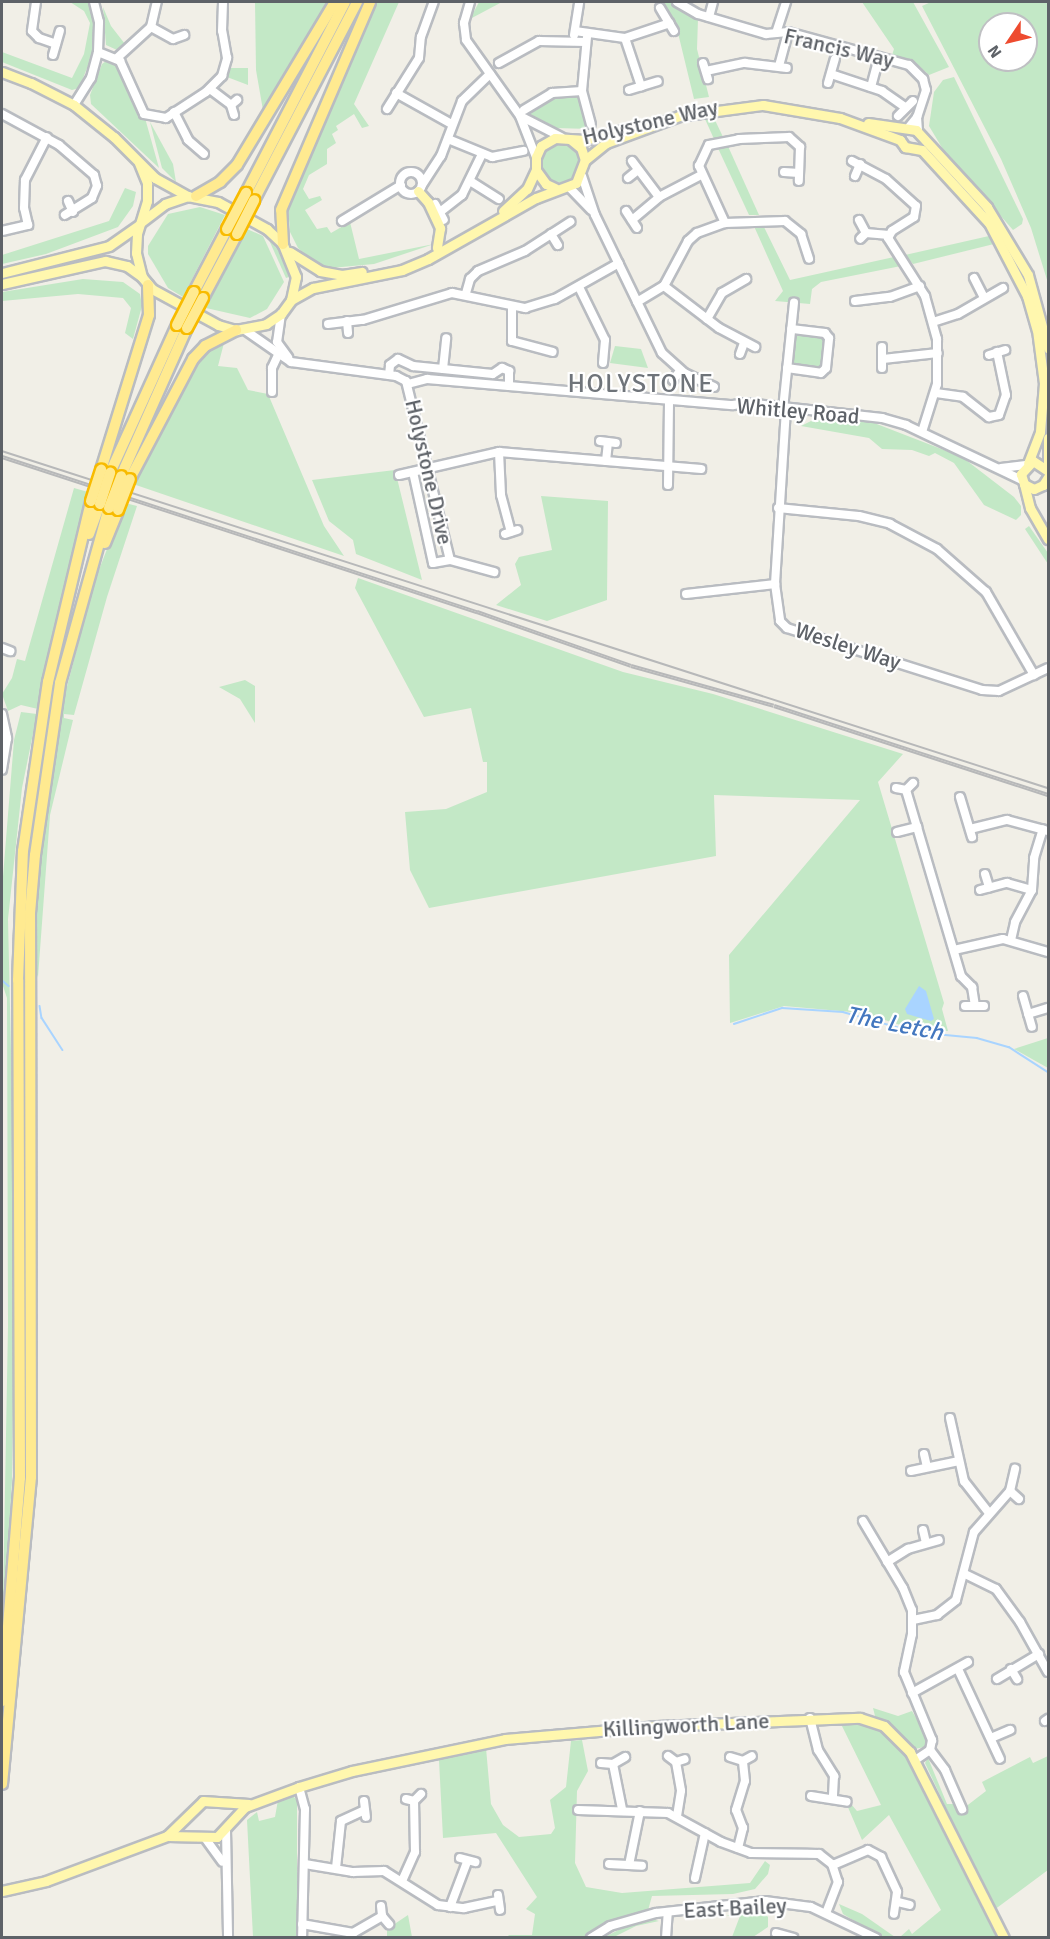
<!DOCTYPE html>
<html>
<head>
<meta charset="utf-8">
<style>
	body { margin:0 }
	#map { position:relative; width:1050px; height:1939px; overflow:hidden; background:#f1efe7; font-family:Signika,sans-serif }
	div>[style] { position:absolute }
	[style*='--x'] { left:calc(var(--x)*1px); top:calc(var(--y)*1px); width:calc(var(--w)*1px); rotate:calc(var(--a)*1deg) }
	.green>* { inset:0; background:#c3e8c6; transform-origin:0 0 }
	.round { border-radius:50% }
	.water>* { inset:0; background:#a9d4ff }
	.stream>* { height:1.5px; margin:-0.75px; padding:0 0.75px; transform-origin:0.75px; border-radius:0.75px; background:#a9d4ff }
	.roads { filter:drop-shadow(2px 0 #b9bcc1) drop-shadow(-2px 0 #b9bcc1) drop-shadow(0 2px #b9bcc1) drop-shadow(0 -2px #b9bcc1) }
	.minor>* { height:8px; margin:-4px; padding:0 4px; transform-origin:4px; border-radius:4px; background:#fff }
	.minor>.ring { margin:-4px; padding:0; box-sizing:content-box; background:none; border:8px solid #fff; border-radius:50% }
	.major>* { height:9px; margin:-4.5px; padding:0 4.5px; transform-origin:4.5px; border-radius:4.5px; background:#fff7ae }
	.highway>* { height:10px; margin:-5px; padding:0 5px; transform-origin:5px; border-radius:5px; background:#ffea90 }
	.tram>* { height:1.5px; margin:-0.75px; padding:0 0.75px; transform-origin:0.75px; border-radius:0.75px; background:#b7b8b9 }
	.rail>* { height:4px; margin-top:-2px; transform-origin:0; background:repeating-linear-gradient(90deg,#fff 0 4.5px,#b7b8b9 0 9px); box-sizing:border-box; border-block:2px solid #b7b8b9 }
	.bridges { filter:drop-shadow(2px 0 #f8bb00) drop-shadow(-2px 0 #f8bb00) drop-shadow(0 2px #f8bb00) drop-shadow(0 -2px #f8bb00) }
	.highway-bridge>* { height:10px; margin:-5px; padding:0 5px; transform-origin:5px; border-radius:5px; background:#ffea90 }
	span { translate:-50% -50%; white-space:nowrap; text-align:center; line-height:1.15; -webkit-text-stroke:4.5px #fff; paint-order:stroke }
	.street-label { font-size:22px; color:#5e6268 }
	.water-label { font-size:24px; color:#4377bf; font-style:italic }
	.quarter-label { font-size:26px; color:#6f747a; letter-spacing:1.5px }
	.frame { position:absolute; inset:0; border:3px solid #5e6268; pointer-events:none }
	.north { position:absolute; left:978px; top:12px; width:60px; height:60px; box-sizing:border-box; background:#fff; border:2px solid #bfc0c3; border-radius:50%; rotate:235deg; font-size:16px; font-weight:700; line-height:24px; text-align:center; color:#5e6268 }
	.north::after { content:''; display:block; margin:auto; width:21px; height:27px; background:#ee4b2f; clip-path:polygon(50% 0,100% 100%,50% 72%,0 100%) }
</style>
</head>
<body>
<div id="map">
	<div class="green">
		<div style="clip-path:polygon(70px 2px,88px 2px,93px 20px,94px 51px,79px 88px,72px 90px,2px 62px,2px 52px,72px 78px,84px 54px,90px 23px,84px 11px)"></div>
		<div style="clip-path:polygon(255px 2px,329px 2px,264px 116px,256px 70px)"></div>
		<div style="clip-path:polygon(376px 2px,399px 2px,354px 104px,369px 126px,362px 128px,354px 114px,336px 126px,338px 130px,332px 134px,336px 143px,327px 149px,327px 164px,309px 175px,303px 189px,309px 199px,320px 196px,322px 200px,305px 210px,317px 229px,327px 227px,331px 233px,350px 222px,359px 259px,434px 244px,374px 264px,331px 268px,313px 261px,298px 248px,290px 232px,288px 207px)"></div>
		<div style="clip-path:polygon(479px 2px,502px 2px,470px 19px)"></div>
		<div style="clip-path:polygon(659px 2px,671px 2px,698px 19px,697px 49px,709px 97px,694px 99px,678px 33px)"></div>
		<div style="clip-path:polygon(862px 2px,913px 2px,949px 67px,929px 75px,912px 60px,892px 55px,894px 49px)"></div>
		<div style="clip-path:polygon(evenodd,931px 2px,1048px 2px,1048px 283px,1031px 228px,1001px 159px,922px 6px,931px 2px,990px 24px,1026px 24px,1026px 60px,990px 60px,990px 24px)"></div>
		<div style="clip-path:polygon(103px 7px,111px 26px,125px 44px,117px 50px,106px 45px)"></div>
		<div style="clip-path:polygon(109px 59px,120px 69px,136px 108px,145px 118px,159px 168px,91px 104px,90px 95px,102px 64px)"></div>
		<div style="clip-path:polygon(229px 68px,248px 68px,248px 85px,227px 77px)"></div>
		<div style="clip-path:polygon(954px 77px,1023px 219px,1022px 224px,1013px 230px,944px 151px,929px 126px,934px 92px,943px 80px)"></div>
		<div style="clip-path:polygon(558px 95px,578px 96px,590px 129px,555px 128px,524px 113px)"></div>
		<div style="clip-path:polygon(714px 118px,723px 137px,714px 139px,705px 119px)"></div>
		<div style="clip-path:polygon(150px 122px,173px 164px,176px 182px,162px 168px)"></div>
		<div class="round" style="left:540px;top:142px;width:40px;height:40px"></div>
		<div style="clip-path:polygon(727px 144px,759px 215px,749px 215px,717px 146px)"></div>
		<div style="clip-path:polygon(125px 188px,136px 192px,133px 206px,118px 227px,46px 254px,2px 264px,2px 255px,109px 221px)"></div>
		<div style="clip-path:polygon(200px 207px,225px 215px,183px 297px,168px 288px,148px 254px,148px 246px,168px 214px)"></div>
		<div style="clip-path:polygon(753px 224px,763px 225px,790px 280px,894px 257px,901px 266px,821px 282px,812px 289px,810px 304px,775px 301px,783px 291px)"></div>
		<div style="clip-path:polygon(247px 229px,263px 236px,284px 282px,267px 309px,250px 318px,206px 308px)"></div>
		<div style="clip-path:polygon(989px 236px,994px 244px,913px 264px,905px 255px)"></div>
		<div style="clip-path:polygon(269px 240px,280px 252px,289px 277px,286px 278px)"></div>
		<div style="clip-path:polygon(83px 279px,123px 282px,140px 294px,142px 306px,133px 339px,125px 333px,131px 308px,123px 298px,78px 294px,2px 301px,2px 292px)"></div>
		<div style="left:794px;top:335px;width:31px;height:29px;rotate:6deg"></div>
		<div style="clip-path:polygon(224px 343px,218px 366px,237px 368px,248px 390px,268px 394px,324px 526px,344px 556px,133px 484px,197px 365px,206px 352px)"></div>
		<div style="clip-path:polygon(615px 346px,641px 349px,648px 368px,610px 363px)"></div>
		<div style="clip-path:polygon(813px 420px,869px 421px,962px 457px,1014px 497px,1021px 506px,1021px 515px,1016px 520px,984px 505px,954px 463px,935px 453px,929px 456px,912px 450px,882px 449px,869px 438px,801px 426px)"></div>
		<div style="clip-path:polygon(395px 470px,422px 580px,356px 554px,353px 540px,329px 521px,312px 480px)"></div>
		<div style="clip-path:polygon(74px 488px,88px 492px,56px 619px,38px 709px,21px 705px,8px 711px,2px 694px,12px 678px,17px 659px,25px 661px)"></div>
		<div style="clip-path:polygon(541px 496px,608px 501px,607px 600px,547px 621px,496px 605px,521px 585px,515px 564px,519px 557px,552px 550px)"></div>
		<div style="clip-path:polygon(125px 503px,137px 506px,107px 597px,74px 715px,64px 714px,64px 718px,73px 720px,50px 815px,38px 977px,33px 966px,40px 839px,60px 713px,95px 580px)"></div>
		<div style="clip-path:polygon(1029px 526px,1048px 553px,1048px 564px,1025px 529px)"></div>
		<div style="clip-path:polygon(358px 578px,623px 672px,713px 694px,903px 754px,878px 782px,944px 1003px,942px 1009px,948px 1031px,916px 1030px,863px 1013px,784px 1006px,730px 1023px,729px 955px,860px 800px,714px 795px,716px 856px,429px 908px,410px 870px,405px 812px,446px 809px,487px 792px,487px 762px,483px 762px,471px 708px,424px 717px,355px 588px)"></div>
		<div style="clip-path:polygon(245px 680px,255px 686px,255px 723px,240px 699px,219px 687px)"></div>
		<div style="clip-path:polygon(21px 712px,37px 714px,22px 788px,8px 919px,15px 1226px,12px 1480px,2px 1654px,8px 1326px,7px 998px,2px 983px,2px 889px,14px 740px)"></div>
		<div style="clip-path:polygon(1048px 1038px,1048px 1068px,1014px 1049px)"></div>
		<div style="clip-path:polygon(873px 1708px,898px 1716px,912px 1711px,927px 1737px,925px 1747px,914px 1749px,894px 1727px,875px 1716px)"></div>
		<div style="clip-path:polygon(857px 1722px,884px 1733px,908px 1757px,1000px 1937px,900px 1937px,909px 1929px,912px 1934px,941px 1910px,889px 1815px,862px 1840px,847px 1805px,851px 1804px,857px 1811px,881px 1805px,841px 1724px)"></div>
		<div style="clip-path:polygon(582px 1740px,588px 1771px,577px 1791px,575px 1863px,586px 1887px,622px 1893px,750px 1883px,765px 1861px,770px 1865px,768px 1874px,755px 1889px,733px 1894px,652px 1896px,647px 1914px,604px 1924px,585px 1937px,510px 1937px,508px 1935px,532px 1935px,535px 1914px,526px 1909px,537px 1897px,496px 1833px,443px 1838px,439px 1760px,486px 1748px,491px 1804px,503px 1825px,519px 1837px,551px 1834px,555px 1828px,550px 1800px,566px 1787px,571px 1741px)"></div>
		<div style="clip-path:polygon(1048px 1756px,1048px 1870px,994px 1910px,925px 1763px,928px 1758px,947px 1804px,956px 1804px,960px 1811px,986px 1791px,982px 1782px,1030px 1757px,1033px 1763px)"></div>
		<div style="clip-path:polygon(292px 1795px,297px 1800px,297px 1937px,253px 1937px,247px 1820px,257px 1812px,259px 1821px,275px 1817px,278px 1800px)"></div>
		<div style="clip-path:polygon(839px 1904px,862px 1914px,895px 1937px,881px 1937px,843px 1914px)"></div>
		<div style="clip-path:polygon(759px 1908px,768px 1917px,768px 1927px,753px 1937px,732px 1937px,740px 1916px,726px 1916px)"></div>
		<div style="clip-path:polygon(408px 1915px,412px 1937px,387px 1937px,387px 1929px)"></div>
		<div style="clip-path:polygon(652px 1919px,659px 1921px,636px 1926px,614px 1937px,603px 1938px,632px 1923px)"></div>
	</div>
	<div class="water">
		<div style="clip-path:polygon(919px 986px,926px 991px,934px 1019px,931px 1021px,907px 1014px,905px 1009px)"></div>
	</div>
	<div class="stream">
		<div style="--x:2;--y:980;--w:9;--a:41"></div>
		<div style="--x:40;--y:1006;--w:12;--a:81"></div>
		<div style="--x:42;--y:1018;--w:38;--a:57"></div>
		<div style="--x:734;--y:1024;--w:51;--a:-18.4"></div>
		<div style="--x:782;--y:1008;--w:61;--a:3.8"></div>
		<div style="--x:843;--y:1012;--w:74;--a:15.7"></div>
		<div style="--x:914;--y:1032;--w:63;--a:5.4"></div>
		<div style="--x:977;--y:1038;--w:33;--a:16"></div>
		<div style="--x:1009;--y:1047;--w:46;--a:32.7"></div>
	</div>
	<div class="roads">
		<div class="minor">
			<div style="--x:36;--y:2;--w:29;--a:98"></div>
			<div style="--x:32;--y:31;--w:10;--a:45"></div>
			<div style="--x:39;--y:38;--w:18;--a:19"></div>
			<div style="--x:470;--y:2;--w:22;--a:106"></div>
			<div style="--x:464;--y:23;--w:17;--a:83"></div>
			<div style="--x:466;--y:40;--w:93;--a:54.6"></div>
			<div style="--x:520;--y:116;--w:44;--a:68.7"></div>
			<div style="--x:677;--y:2;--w:24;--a:30"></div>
			<div style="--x:698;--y:14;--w:71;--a:16.4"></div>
			<div style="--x:766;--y:34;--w:22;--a:-5"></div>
			<div style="--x:788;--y:32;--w:125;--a:15.3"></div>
			<div style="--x:909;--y:65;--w:20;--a:45"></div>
			<div style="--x:923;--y:79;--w:11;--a:75"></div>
			<div style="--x:926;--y:90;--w:28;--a:108"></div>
			<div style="--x:660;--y:8;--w:27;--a:59"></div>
			<div style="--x:709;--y:17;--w:16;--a:-75"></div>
			<div style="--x:151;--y:27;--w:25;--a:29"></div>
			<div style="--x:173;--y:39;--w:12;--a:-20"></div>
			<div style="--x:575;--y:31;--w:50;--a:8"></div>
			<div style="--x:625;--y:38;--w:47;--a:-18.4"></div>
			<div style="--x:776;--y:33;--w:33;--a:-72"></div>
			<div style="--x:574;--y:35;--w:33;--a:-81"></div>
			<div style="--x:587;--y:37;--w:54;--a:95.3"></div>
			<div style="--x:582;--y:91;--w:34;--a:75"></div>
			<div style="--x:625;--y:38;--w:51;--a:71.6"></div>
			<div style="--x:98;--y:52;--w:24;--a:22"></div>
			<div style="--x:120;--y:61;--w:58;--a:65.6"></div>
			<div style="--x:144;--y:114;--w:22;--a:10"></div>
			<div style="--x:166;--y:118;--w:48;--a:-33"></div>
			<div style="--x:206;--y:92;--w:23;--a:-45"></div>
			<div style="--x:222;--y:76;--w:19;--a:-74"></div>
			<div style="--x:227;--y:58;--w:27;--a:-100"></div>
			<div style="--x:222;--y:31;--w:29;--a:-88"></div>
			<div style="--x:53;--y:55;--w:25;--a:-74"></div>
			<div style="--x:117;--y:58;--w:46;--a:-42.4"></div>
			<div style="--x:151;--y:27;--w:26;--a:-77"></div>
			<div style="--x:499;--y:63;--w:46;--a:-28.8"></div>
			<div style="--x:539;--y:41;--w:47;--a:1.2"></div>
			<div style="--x:703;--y:63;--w:17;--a:73"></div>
			<div style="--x:779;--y:66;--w:35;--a:-75"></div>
			<div style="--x:706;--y:71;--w:40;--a:-12"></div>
			<div style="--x:745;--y:63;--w:42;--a:6.8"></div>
			<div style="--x:831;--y:74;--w:54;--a:18.4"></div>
			<div style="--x:882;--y:91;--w:29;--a:35"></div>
			<div style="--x:828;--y:83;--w:25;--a:-74"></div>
			<div style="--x:871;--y:87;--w:30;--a:-75"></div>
			<div style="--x:210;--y:89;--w:26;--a:37"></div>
			<div style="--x:629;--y:90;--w:30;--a:-17"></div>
			<div style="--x:396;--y:93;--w:62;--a:29.1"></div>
			<div style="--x:74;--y:105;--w:32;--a:-58"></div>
			<div style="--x:91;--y:78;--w:27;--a:-75"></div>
			<div style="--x:98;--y:52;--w:30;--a:-88"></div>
			<div style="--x:99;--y:22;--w:21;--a:-104"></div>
			<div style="--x:387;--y:109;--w:60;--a:-57.9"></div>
			<div style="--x:419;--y:58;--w:21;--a:-85"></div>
			<div style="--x:421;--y:37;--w:37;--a:-70"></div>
			<div style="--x:524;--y:110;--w:33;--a:-31"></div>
			<div style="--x:552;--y:93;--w:30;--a:-4"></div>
			<div style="--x:174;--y:112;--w:31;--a:63"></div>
			<div style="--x:188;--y:140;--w:21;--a:41"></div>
			<div style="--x:2;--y:114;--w:65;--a:28.5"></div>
			<div style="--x:59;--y:145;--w:46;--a:40.6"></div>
			<div style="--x:94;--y:175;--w:11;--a:75"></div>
			<div style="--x:97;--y:186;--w:13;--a:113"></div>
			<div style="--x:92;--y:198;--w:32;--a:148"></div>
			<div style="--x:234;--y:115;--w:10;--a:-107"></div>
			<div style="--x:231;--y:105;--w:8;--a:-40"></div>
			<div style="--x:898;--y:116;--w:21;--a:-45"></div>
			<div style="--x:522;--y:117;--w:44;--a:27.1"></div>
			<div style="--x:909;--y:127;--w:13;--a:-51"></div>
			<div style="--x:917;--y:117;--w:15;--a:86"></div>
			<div style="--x:448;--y:139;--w:48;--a:22.2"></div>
			<div style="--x:492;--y:157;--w:32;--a:-11"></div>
			<div style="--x:632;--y:161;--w:45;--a:53.1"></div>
			<div style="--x:852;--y:161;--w:38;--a:28"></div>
			<div style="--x:886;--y:179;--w:40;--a:42"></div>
			<div style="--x:916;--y:206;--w:11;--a:100"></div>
			<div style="--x:914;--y:217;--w:26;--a:148"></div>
			<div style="--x:892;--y:231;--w:8;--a:120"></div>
			<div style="--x:888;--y:238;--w:69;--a:57.5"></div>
			<div style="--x:925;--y:296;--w:45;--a:74.4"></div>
			<div style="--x:937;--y:339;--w:45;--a:90"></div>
			<div style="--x:937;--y:384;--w:50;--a:107.4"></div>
			<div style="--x:784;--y:172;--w:15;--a:4"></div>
			<div class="ring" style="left:400px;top:172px;width:14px;height:14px"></div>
			<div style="--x:582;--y:176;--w:41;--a:71.6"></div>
			<div style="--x:595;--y:215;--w:153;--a:64.1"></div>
			<div style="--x:662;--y:353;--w:30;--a:42"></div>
			<div style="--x:684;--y:373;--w:33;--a:25"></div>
			<div style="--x:855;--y:176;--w:13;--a:-67"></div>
			<div style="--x:628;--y:178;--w:13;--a:-39"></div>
			<div style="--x:470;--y:181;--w:34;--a:32"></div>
			<div style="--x:422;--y:185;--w:35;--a:-57"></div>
			<div style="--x:441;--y:156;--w:59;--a:-69.1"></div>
			<div style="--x:462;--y:101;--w:39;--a:-44"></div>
			<div style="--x:569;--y:187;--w:32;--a:46"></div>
			<div style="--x:68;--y:201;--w:12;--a:66"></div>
			<div style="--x:435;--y:204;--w:18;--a:61"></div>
			<div style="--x:626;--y:211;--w:20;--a:57"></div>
			<div style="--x:440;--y:212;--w:28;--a:-38"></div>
			<div style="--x:462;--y:195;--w:46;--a:-64"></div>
			<div style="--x:632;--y:220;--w:35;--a:-40"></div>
			<div style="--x:659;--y:197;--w:47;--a:-27.6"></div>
			<div style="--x:859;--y:220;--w:15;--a:62"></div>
			<div style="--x:866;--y:233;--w:8;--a:135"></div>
			<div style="--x:342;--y:221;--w:69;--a:-31.4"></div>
			<div style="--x:725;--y:223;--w:63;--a:-114.5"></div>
			<div style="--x:699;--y:166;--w:23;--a:-65"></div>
			<div style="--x:709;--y:145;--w:31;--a:-11"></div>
			<div style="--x:739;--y:139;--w:50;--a:-2.3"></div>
			<div style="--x:789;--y:137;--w:15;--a:42"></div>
			<div style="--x:800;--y:147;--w:34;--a:92"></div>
			<div style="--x:2;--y:231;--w:27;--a:-13"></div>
			<div style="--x:28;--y:225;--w:17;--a:-103"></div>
			<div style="--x:24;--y:208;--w:28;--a:-88"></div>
			<div style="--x:25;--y:180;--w:48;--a:-62.9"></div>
			<div style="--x:866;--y:233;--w:23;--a:5"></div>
			<div style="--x:551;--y:234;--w:13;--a:58"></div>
			<div style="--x:974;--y:278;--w:22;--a:63"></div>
			<div style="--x:664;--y:286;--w:69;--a:37.4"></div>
			<div style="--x:719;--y:328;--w:41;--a:27.8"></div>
			<div style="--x:579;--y:287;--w:59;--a:63.9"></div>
			<div style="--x:605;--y:340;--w:23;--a:95"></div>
			<div style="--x:466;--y:293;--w:15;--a:-74"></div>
			<div style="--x:470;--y:279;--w:11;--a:-45"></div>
			<div style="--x:478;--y:271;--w:51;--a:-23.1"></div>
			<div style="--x:525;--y:251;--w:54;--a:-32.8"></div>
			<div style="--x:855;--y:301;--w:35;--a:-7"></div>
			<div style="--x:890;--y:297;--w:32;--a:-20"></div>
			<div style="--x:637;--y:302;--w:31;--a:-31"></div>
			<div style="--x:664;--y:286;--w:51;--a:-61.9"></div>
			<div style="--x:688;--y:241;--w:12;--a:-42"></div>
			<div style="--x:697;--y:233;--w:30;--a:-20"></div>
			<div style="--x:725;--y:223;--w:60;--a:-1.9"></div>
			<div style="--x:785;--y:221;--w:21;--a:39"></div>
			<div style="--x:801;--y:234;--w:26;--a:72"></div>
			<div style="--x:512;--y:307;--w:34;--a:90"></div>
			<div style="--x:512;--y:341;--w:42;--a:15"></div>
			<div style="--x:281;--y:314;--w:28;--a:98"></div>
			<div style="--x:277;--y:342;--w:19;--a:54"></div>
			<div style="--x:707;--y:319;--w:30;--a:-60"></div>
			<div style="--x:722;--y:293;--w:28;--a:-30"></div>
			<div style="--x:347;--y:321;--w:12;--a:85"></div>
			<div style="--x:933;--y:322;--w:26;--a:-18"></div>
			<div style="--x:958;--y:314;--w:52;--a:-30"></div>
			<div style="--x:328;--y:324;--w:35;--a:-7"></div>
			<div style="--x:363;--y:320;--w:93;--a:-16.9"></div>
			<div style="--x:452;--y:293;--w:75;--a:11.6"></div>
			<div style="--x:525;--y:308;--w:31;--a:-17"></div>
			<div style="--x:555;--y:299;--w:73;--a:-29.4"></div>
			<div style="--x:245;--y:330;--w:56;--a:34.8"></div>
			<div style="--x:291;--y:362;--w:106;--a:7.6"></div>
			<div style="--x:396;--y:376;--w:11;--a:27"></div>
			<div style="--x:406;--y:381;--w:184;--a:76.2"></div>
			<div style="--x:740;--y:354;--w:12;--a:-70"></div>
			<div style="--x:989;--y:355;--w:17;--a:-17"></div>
			<div style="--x:883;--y:359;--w:55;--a:-6.2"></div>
			<div style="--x:787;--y:368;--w:34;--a:8"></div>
			<div style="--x:821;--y:373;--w:7;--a:-45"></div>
			<div style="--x:826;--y:368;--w:30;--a:-84"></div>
			<div style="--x:829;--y:338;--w:6;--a:-129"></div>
			<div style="--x:825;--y:333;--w:34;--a:-173"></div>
			<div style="--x:882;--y:368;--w:21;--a:-90"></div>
			<div style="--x:443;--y:369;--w:31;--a:-84"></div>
			<div style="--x:389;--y:375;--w:10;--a:-84"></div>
			<div style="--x:390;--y:365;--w:10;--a:-37"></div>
			<div style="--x:398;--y:359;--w:17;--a:25"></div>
			<div style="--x:413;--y:366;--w:80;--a:5.7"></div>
			<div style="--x:493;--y:374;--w:11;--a:-34"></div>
			<div style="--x:502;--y:368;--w:8;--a:23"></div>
			<div style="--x:509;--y:371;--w:15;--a:90"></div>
			<div style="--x:673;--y:380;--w:11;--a:-52"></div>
			<div style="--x:408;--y:384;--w:20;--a:-15"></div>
			<div style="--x:427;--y:379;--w:307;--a:4.9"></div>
			<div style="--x:733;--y:405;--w:13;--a:-9"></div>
			<div style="--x:746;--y:403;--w:137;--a:6.3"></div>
			<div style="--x:882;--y:418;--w:25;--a:16"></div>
			<div style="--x:906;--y:425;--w:128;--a:25.4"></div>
			<div style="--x:272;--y:392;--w:24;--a:-90"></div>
			<div style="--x:272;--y:368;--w:14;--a:-65"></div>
			<div style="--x:936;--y:393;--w:27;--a:8"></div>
			<div style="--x:963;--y:397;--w:33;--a:38"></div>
			<div style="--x:989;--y:417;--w:10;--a:-11"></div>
			<div style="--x:999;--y:415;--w:21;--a:-71"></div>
			<div style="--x:1006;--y:395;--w:44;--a:-101.8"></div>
			<div style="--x:783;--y:409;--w:107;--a:-84.1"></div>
			<div style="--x:786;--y:409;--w:175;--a:93.6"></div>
			<div style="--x:775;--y:584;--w:37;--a:82"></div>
			<div style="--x:780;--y:621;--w:10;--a:45"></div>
			<div style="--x:787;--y:628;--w:205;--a:17.6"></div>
			<div style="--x:982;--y:690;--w:17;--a:3"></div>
			<div style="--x:999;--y:691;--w:54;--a:-25.1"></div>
			<div style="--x:600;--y:441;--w:16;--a:7"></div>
			<div style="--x:499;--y:452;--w:43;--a:87.3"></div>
			<div style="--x:501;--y:495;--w:38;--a:75"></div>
			<div style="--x:606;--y:461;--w:19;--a:-84"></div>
			<div style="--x:1001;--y:468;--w:25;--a:-7"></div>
			<div style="--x:413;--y:472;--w:93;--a:77.6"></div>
			<div style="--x:433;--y:563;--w:17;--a:-10"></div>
			<div style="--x:450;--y:560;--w:46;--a:15.3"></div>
			<div style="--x:399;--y:475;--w:103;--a:-13"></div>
			<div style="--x:499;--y:452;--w:203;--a:4.8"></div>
			<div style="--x:668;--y:485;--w:85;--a:-89.3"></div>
			<div style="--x:778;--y:508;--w:81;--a:5.6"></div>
			<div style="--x:859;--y:516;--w:32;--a:14"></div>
			<div style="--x:890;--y:524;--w:53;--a:28"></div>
			<div style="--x:937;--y:549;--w:65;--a:41.3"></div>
			<div style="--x:986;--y:592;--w:96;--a:60"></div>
			<div style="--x:505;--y:534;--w:13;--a:-18"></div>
			<div style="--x:686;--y:594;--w:90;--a:-6.4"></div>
			<div style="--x:2;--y:648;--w:9;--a:21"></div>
			<div style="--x:2;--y:714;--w:25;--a:78"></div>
			<div style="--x:7;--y:738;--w:32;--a:99"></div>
			<div style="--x:896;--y:788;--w:10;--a:11"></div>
			<div style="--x:906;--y:790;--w:10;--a:-45"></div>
			<div style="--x:906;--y:790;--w:194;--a:73.5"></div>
			<div style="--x:961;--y:976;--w:16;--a:45"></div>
			<div style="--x:972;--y:987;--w:19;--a:81"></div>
			<div style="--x:960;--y:797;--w:42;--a:73.3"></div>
			<div style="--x:970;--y:829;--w:38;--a:-14"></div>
			<div style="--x:1007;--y:820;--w:42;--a:15"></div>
			<div style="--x:897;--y:832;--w:21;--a:-14"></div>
			<div style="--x:985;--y:874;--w:14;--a:73"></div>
			<div style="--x:980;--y:890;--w:28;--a:-15"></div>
			<div style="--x:1007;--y:883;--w:26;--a:16"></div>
			<div style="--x:1011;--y:940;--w:18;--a:-77"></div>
			<div style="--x:1015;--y:922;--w:36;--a:-62"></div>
			<div style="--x:1032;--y:890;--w:32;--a:-86"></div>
			<div style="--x:1034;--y:858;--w:30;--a:-73"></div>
			<div style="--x:954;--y:950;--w:50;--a:-12.7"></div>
			<div style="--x:1003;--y:939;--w:47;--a:16.1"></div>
			<div style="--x:1023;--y:996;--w:32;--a:74"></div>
			<div style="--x:965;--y:1006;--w:19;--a:0"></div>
			<div style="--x:1028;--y:1014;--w:21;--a:-17"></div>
			<div style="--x:950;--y:1418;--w:65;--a:77.5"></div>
			<div style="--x:964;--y:1481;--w:39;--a:52"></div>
			<div style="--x:924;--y:1454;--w:13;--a:77"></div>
			<div style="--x:911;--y:1471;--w:49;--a:-11.8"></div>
			<div style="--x:1010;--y:1491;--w:12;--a:42"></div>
			<div style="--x:863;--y:1521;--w:78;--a:59.2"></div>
			<div style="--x:903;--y:1588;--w:24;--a:68"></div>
			<div style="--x:912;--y:1610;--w:24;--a:90"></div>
			<div style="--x:912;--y:1634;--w:39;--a:102"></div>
			<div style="--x:904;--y:1672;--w:74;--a:67.6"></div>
			<div style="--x:932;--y:1740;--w:10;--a:101"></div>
			<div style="--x:930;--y:1750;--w:18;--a:146"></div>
			<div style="--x:923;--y:1530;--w:13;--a:77"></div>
			<div style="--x:887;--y:1562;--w:25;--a:-32"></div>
			<div style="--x:908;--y:1549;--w:32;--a:-16"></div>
			<div style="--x:965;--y:1574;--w:34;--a:26"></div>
			<div style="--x:996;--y:1589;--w:41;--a:54"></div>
			<div style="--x:1020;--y:1622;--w:57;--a:60.8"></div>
			<div style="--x:913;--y:1620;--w:25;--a:-12"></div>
			<div style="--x:937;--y:1615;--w:24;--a:-38"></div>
			<div style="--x:956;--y:1600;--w:70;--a:-75.2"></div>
			<div style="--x:974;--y:1532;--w:55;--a:-48.7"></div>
			<div style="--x:1010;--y:1491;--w:23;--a:-77"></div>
			<div style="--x:958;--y:1669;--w:99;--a:65"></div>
			<div style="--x:1011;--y:1669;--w:12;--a:59"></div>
			<div style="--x:997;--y:1679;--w:49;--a:-30.8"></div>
			<div style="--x:912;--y:1693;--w:64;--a:-29"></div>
			<div style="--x:810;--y:1718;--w:33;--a:76"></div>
			<div style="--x:818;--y:1750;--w:31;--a:58"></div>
			<div style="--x:834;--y:1776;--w:21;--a:93"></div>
			<div style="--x:1045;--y:1721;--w:4;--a:-34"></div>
			<div style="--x:991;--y:1738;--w:21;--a:-23"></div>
			<div style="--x:930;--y:1750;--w:25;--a:53"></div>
			<div style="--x:945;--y:1770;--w:43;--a:66.4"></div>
			<div style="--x:668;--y:1756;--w:10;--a:37"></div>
			<div style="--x:676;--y:1762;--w:9;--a:-18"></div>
			<div style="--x:730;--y:1757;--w:14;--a:17"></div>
			<div style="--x:743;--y:1761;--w:10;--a:-29"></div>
			<div style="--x:676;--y:1762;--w:29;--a:80"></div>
			<div style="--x:681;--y:1791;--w:25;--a:99"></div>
			<div style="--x:601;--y:1763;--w:12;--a:5"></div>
			<div style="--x:613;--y:1764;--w:14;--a:-30"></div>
			<div style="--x:613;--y:1764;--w:46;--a:78.7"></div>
			<div style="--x:299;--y:1787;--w:23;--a:75"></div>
			<div style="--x:305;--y:1809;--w:129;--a:91.3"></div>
			<div style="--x:811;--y:1796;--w:36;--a:9"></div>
			<div style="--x:406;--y:1799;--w:8;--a:14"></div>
			<div style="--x:414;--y:1801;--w:10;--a:-45"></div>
			<div style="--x:364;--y:1801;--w:16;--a:83"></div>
			<div style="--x:578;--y:1810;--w:90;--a:1.9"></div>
			<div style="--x:668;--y:1813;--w:60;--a:28.7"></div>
			<div style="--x:721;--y:1842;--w:32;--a:20"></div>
			<div style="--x:751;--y:1853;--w:68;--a:0.8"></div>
			<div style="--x:819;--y:1854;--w:16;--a:38"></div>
			<div style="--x:832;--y:1864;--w:19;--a:72"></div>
			<div style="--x:838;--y:1882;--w:33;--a:111"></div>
			<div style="--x:226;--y:1830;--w:108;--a:88.9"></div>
			<div style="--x:205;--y:1838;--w:29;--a:54"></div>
			<div style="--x:738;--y:1848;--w:21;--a:-76"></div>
			<div style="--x:743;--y:1828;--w:19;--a:-111"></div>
			<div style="--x:736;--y:1810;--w:30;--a:-73"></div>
			<div style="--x:745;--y:1781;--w:20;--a:-96"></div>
			<div style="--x:460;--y:1858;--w:16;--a:15"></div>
			<div style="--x:305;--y:1864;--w:49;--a:9.5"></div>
			<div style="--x:353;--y:1872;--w:31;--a:-2"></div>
			<div style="--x:384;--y:1871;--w:64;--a:32.2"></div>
			<div style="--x:438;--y:1905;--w:26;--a:7"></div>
			<div style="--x:464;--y:1908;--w:34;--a:-12"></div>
			<div style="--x:609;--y:1864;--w:33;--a:3"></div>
			<div style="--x:629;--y:1865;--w:55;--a:-78.5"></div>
			<div style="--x:833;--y:1865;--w:38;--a:-23"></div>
			<div style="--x:868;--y:1850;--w:15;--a:28"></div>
			<div style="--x:881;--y:1857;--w:38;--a:65"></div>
			<div style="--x:897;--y:1892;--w:22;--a:98"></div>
			<div style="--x:336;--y:1868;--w:47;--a:-83.9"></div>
			<div style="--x:341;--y:1821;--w:26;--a:-25"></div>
			<div style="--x:695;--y:1878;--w:46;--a:-77.5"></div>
			<div style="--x:402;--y:1881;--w:32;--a:-66"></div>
			<div style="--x:415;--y:1852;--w:51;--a:-91.1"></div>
			<div style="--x:498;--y:1895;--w:15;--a:82"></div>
			<div style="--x:898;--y:1902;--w:12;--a:14"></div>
			<div style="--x:381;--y:1906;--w:10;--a:84"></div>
			<div style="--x:382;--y:1916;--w:11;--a:49"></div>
			<div style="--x:450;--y:1907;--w:48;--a:-69.3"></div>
			<div style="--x:302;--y:1924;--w:52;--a:10"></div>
			<div style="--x:353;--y:1933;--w:34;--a:-30"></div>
			<div style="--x:776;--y:1933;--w:18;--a:16"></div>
			<div style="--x:591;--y:1938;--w:22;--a:-32"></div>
			<div style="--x:610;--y:1926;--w:48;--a:-15.8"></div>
			<div style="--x:656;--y:1913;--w:110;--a:-6.3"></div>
			<div style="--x:765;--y:1901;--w:46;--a:7.4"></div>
			<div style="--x:811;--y:1907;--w:72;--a:25.5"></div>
			<div style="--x:666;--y:1938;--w:26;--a:-86"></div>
		</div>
		<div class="major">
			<div style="--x:2;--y:72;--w:31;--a:21"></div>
			<div style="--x:31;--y:83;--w:48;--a:27.1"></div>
			<div style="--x:74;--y:105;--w:51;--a:38.7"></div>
			<div style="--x:114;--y:137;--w:58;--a:45"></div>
			<div style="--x:155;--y:178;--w:38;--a:29"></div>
			<div style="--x:868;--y:123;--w:49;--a:8.3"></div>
			<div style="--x:916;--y:130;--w:105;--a:47.3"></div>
			<div style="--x:987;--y:207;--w:79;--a:58.9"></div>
			<div style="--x:1028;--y:275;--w:76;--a:74.7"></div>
			<div style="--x:585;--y:160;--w:27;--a:-39"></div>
			<div style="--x:606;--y:143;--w:78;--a:-20.3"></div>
			<div style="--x:679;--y:116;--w:85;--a:-7.5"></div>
			<div style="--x:763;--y:105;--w:78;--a:9.6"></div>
			<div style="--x:840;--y:118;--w:64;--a:20.1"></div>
			<div style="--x:900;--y:140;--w:9;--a:54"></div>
			<div style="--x:905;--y:147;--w:17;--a:10"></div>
			<div style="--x:922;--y:150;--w:99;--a:47.5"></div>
			<div style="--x:989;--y:223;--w:82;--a:62.5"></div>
			<div style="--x:1027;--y:296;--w:35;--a:74"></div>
			<div style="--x:1037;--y:330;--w:53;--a:82.5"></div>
			<div style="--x:1044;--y:383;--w:49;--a:94.7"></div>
			<div style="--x:1040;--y:432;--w:33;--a:111"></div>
			<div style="--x:139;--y:163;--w:22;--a:68"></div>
			<div style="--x:147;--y:183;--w:18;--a:90"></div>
			<div style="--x:147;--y:201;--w:34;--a:107"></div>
			<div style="--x:137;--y:234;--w:19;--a:93"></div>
			<div style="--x:136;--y:253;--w:25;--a:76"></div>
			<div style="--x:142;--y:277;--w:16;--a:50"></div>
			<div style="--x:152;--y:289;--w:75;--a:28.6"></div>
			<div style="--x:218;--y:325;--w:19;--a:16"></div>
			<div style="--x:236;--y:330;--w:31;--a:-11"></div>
			<div style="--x:266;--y:324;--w:18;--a:-34"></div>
			<div style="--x:281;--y:314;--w:17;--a:-54"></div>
			<div style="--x:291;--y:300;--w:24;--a:-78"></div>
			<div style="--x:296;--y:277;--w:35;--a:-112"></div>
			<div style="--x:283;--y:244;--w:22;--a:-137"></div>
			<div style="--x:267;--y:229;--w:56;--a:-151.1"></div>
			<div style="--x:218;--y:202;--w:31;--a:-169"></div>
			<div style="--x:188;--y:196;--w:24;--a:161"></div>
			<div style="--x:165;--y:204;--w:30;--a:143"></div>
			<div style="--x:555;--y:188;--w:10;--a:-156"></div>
			<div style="--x:546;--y:184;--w:17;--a:-126"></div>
			<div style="--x:536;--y:170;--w:13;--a:-90"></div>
			<div style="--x:536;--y:157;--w:12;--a:-66"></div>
			<div style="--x:541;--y:146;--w:16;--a:-30"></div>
			<div style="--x:555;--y:138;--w:30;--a:4"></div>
			<div style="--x:585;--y:140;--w:42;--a:-15"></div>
			<div style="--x:418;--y:191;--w:15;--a:48"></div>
			<div style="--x:428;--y:202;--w:29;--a:65"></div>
			<div style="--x:440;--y:228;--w:20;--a:99"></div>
			<div style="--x:503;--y:211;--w:33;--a:-43"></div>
			<div style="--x:527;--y:189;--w:21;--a:-65"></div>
			<div style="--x:290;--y:252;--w:36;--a:32"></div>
			<div style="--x:320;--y:271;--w:22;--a:10"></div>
			<div style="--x:342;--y:275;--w:20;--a:-9"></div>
			<div style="--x:2;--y:273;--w:110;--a:-14.2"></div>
			<div style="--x:109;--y:246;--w:37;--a:-35"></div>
			<div style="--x:2;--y:284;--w:106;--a:-12.6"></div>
			<div style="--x:105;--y:261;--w:23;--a:13"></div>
			<div style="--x:127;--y:266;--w:19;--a:36"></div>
			<div style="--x:291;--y:300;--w:25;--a:-29"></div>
			<div style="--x:313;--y:288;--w:91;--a:-11.4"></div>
			<div style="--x:402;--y:270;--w:28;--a:-23"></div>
			<div style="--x:428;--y:259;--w:124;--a:-29.5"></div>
			<div style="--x:536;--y:198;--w:43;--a:-20.6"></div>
			<div style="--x:576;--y:183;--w:25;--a:-69"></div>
			<div style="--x:585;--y:160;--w:13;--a:-108"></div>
			<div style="--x:581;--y:148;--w:13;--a:-141"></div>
			<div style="--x:1048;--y:471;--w:18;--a:-146"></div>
			<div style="--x:1033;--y:461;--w:18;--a:133"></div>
			<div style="--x:1021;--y:474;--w:10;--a:73"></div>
			<div style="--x:1024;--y:484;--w:11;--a:27"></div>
			<div style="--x:1034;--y:489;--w:10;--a:-24"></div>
			<div style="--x:1043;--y:485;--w:9;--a:-58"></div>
			<div style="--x:1048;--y:471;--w:33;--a:-90"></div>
			<div style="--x:1024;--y:484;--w:25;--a:76"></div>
			<div style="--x:1030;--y:508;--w:36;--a:60"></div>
			<div style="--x:167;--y:1836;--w:50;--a:1.1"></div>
			<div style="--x:217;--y:1837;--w:41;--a:-47"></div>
			<div style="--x:245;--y:1807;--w:58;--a:-20.3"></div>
			<div style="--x:299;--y:1787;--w:55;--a:-16.8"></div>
			<div style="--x:352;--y:1771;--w:156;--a:-11.8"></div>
			<div style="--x:505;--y:1739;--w:153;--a:-4.9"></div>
			<div style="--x:657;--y:1726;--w:203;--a:-2.3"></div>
			<div style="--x:860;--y:1718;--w:25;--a:18"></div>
			<div style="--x:884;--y:1726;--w:37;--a:45"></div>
			<div style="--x:910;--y:1752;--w:208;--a:63.2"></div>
			<div style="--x:2;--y:1891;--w:45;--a:-12.8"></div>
			<div style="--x:46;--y:1881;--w:129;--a:-20.4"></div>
			<div style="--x:167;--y:1836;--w:50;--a:-44.2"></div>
			<div style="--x:203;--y:1801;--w:46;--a:3.7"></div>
		</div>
		<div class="highway">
			<div style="--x:246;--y:193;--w:215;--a:-62.6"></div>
			<div style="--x:196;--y:196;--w:28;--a:-30"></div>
			<div style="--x:220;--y:182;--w:24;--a:-45"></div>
			<div style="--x:237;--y:165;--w:190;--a:-59"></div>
			<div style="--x:254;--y:200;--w:223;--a:-62.5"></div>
			<div style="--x:283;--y:244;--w:34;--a:-93"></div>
			<div style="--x:281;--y:210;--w:226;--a:-66.8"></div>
			<div style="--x:194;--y:292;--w:71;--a:-62.4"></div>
			<div style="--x:203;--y:298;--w:72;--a:-62"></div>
			<div style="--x:101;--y:470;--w:162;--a:-72.8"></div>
			<div style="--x:149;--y:315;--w:30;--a:-92"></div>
			<div style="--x:110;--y:473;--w:162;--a:-65.6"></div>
			<div style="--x:121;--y:476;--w:162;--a:-66"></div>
			<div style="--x:130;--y:479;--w:136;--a:-62.3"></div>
			<div style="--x:193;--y:359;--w:18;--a:-47"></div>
			<div style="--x:205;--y:346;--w:35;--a:-27"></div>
			<div style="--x:89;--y:534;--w:32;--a:-70"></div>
			<div style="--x:105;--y:543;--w:35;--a:-68"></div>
			<div style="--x:2;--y:1701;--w:224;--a:-85.4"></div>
			<div style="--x:20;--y:1478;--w:498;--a:-90.2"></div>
			<div style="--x:18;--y:980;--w:129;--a:-87.8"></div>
			<div style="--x:23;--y:851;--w:171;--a:-81.6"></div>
			<div style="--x:48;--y:682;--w:186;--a:-76.6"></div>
			<div style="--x:2;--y:1784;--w:308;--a:-84.6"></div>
			<div style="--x:31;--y:1477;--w:564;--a:-90.1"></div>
			<div style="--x:30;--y:913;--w:58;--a:-85.1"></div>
			<div style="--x:35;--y:855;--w:174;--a:-81.7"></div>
			<div style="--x:60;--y:683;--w:182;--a:-74.4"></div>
		</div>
	</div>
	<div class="tram">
		<div style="--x:2;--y:451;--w:1099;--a:17.86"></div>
	</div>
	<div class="rail">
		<div style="--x:2;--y:457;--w:500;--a:18.1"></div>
		<div style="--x:477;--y:612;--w:163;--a:19.3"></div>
		<div style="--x:631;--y:666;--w:148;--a:15.6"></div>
		<div style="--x:774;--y:706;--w:288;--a:18"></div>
	</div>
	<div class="bridges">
		<div class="highway-bridge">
			<div style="--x:227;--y:229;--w:41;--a:-62.2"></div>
			<div style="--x:237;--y:234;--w:38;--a:-63"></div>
			<div style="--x:177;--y:325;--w:37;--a:-63"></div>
			<div style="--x:187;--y:328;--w:34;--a:-62"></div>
			<div style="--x:91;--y:501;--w:33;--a:-72"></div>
			<div style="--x:100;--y:504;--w:33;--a:-72"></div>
			<div style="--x:109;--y:508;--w:34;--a:-69"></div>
			<div style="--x:118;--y:510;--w:33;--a:-69"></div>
		</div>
	</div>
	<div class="street-label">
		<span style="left:839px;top:48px;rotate:13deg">Francis Way</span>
		<span style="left:650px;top:122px;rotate:-13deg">Holystone Way</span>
		<span style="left:798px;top:411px;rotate:5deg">Whitley Road</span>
		<span style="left:429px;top:472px;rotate:77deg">Holystone Drive</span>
		<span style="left:848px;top:646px;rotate:18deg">Wesley Way</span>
		<span style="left:686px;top:1725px;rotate:-3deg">Killingworth Lane</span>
		<span style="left:735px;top:1908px;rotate:-3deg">East Bailey</span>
	</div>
	<div class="water-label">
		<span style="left:894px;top:1024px;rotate:11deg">The Letch</span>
	</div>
	<div class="quarter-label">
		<span style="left:641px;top:385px">HOLYSTONE</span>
	</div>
	<div class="frame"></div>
	<div class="north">N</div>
</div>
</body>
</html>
